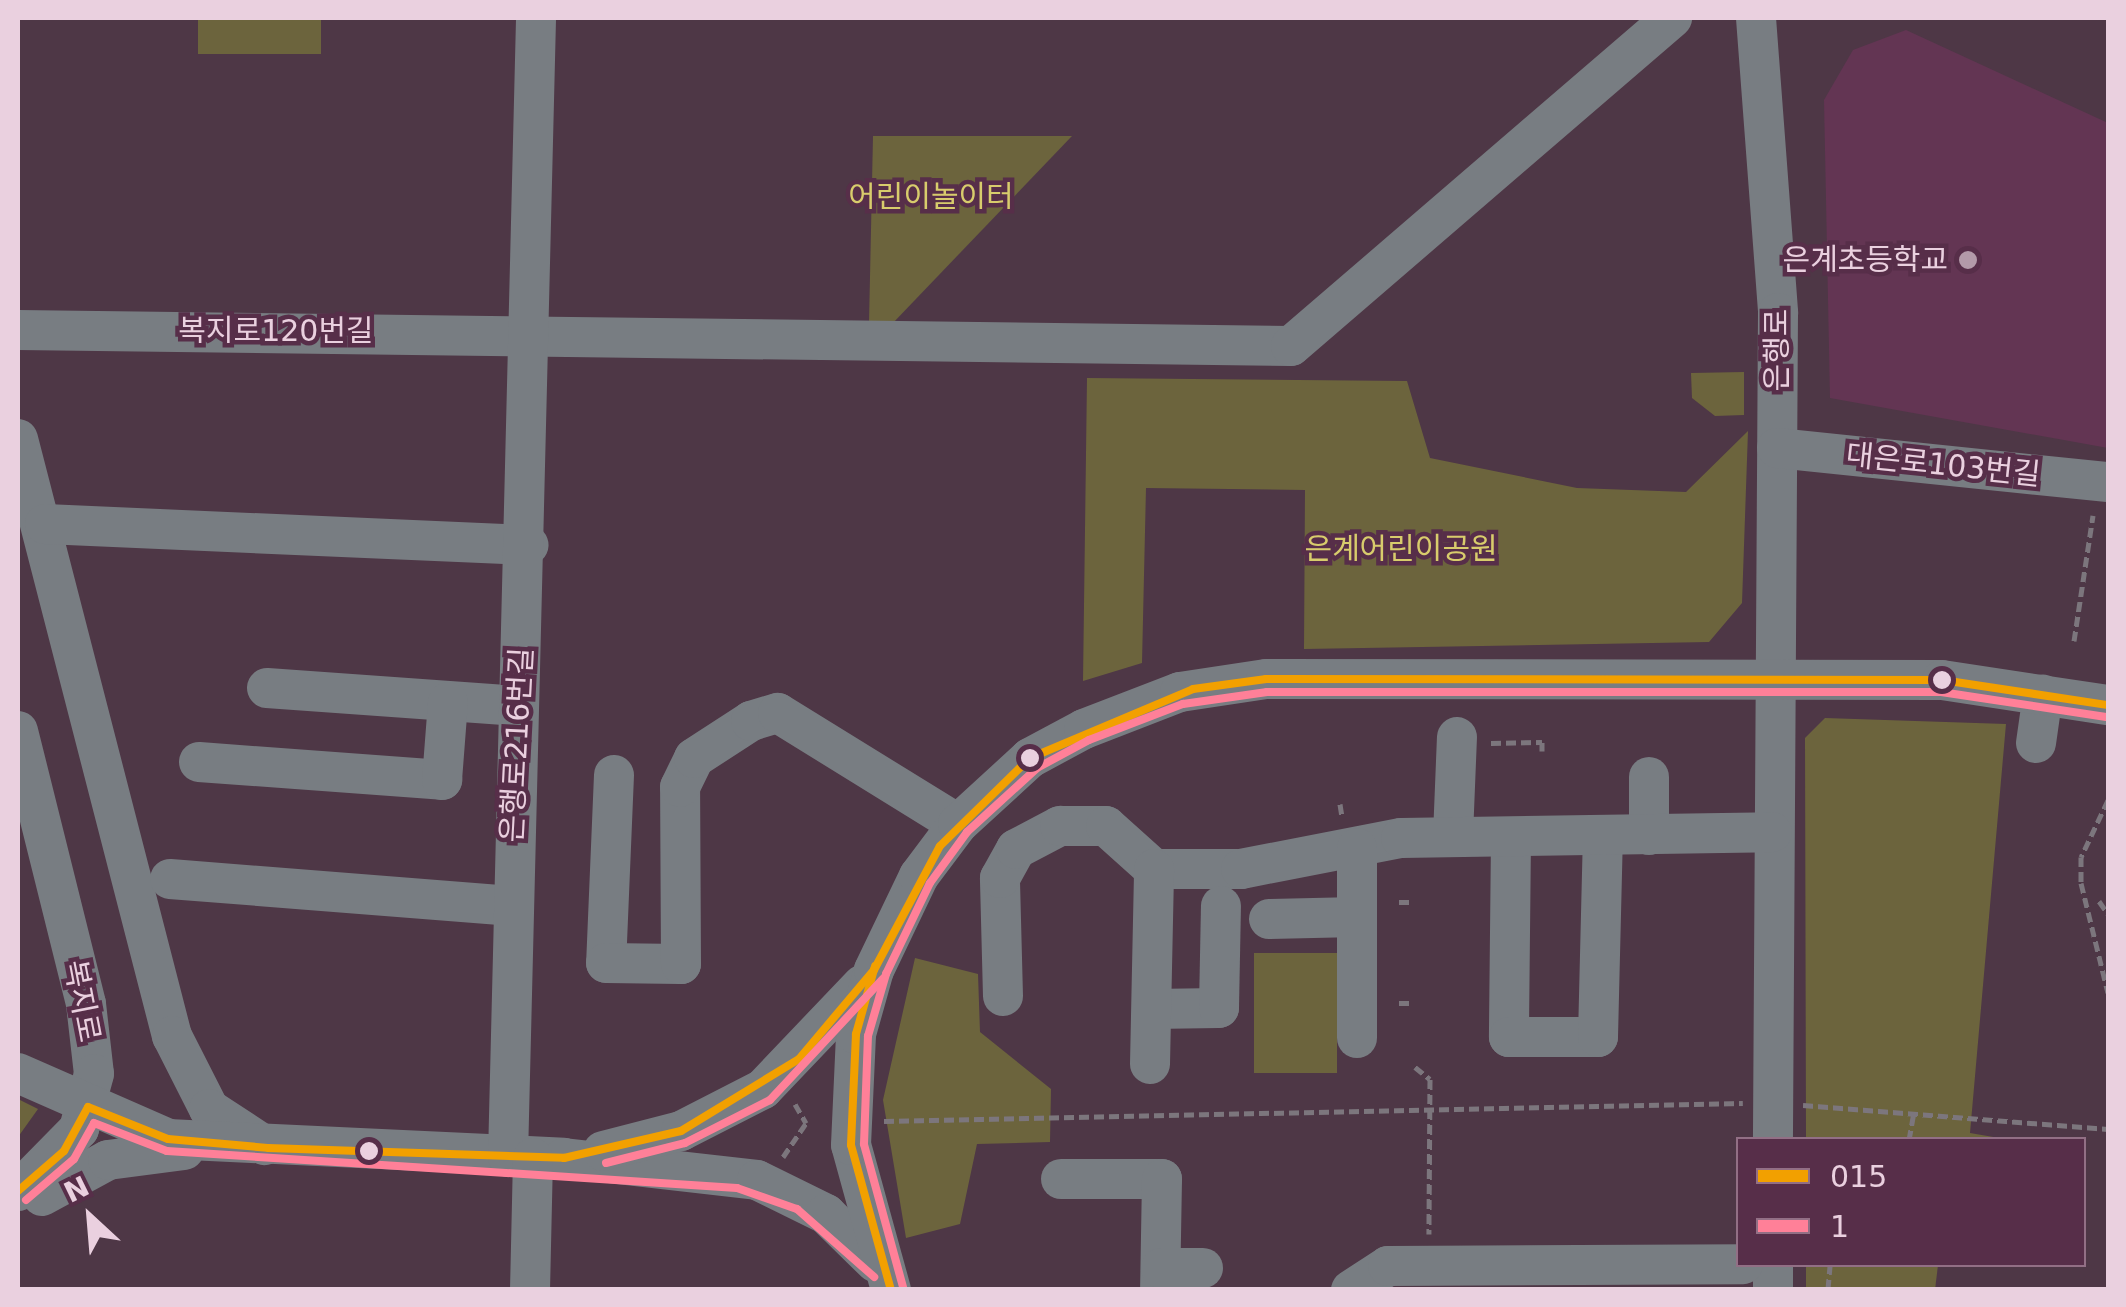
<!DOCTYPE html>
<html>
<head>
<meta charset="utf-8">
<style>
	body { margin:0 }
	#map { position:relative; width:2126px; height:1307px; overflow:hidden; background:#4e3746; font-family:"DejaVu Sans","Noto Sans KR",sans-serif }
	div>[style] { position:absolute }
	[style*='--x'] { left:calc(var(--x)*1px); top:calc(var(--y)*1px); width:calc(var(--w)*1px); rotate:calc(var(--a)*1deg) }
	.built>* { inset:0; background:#633553 }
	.green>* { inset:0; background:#6c643d; transform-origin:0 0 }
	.path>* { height:5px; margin-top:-2.5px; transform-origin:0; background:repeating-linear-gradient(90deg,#7c767d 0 10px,transparent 0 15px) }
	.minor>* { height:40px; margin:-20px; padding:0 20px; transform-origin:20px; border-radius:20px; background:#787d82 }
	.bus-1>* { height:8px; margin:-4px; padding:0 4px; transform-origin:4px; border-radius:4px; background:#f2a000 }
	.bus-2>* { height:8px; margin:-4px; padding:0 4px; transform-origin:4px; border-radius:4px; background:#ff8098 }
	.dots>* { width:28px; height:28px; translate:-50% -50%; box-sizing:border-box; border:5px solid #572e49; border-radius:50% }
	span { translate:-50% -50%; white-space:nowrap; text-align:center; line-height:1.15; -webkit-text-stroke:9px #572e49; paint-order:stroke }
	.park-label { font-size:30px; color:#d8cc6c }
	.poi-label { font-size:30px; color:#ead0df }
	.right { translate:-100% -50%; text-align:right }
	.street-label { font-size:30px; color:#ead0df }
	.frame { position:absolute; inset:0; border:20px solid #ead0df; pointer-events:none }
	.legend { position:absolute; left:1736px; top:1137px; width:350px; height:130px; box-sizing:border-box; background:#572e49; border:2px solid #926f85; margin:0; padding:12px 18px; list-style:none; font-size:30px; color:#ead0df }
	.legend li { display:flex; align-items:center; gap:20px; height:50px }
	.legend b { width:50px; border:2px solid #926f85 }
	.north { position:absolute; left:40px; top:1167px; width:100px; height:100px; -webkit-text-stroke:8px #572e49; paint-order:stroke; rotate:334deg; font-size:28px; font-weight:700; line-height:40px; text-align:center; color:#ead0df }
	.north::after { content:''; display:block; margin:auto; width:35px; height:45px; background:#ead0df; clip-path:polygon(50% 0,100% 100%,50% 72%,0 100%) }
</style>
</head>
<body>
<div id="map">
	<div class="built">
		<div style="clip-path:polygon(1906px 30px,2108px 123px,2108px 448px,1830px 398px,1824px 100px,1853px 50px)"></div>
	</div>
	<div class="green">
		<div style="left:198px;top:18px;width:123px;height:36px"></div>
		<div style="clip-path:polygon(873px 136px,1072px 136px,892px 324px,869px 324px)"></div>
		<div style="clip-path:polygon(1744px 372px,1744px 415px,1715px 416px,1692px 398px,1691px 373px)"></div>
		<div style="clip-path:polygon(1087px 378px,1407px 381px,1430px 458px,1577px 488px,1686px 492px,1748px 431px,1742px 603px,1709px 642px,1304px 649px,1305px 490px,1146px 488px,1142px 663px,1083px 681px)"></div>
		<div style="clip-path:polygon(1825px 718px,2006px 724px,1970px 1133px,2005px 1139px,1806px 1139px,1805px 738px)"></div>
		<div style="left:1337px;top:953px;width:120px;height:83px;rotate:90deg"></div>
		<div style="clip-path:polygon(915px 958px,978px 974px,980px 1032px,1051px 1089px,1050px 1142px,977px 1144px,960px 1224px,906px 1238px,883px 1100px)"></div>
		<div style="clip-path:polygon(18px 1099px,38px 1109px,18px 1137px)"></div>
		<div style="clip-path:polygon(1806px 1265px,1806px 1264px,1938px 1265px,1935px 1290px,1806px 1289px)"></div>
	</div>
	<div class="path">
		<div style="--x:2074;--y:641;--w:127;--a:-81.4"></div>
		<div style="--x:1491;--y:743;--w:51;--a:-1.1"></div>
		<div style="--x:1542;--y:742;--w:9;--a:90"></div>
		<div style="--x:2108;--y:800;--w:63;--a:115.3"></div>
		<div style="--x:2081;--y:857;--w:26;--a:90"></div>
		<div style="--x:2081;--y:883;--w:113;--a:76.2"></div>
		<div style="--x:1340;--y:804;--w:13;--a:81"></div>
		<div style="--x:2099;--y:901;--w:16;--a:55"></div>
		<div style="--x:1399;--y:902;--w:10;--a:0"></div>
		<div style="--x:1399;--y:1003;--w:11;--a:0"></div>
		<div style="--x:1415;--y:1067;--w:19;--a:39"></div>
		<div style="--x:1430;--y:1079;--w:155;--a:90.4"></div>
		<div style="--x:795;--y:1104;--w:22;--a:60"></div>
		<div style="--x:1803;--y:1105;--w:306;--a:4.5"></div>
		<div style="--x:884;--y:1121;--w:859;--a:-1.2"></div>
		<div style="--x:1909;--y:1140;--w:27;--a:-80"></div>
		<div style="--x:783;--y:1157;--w:41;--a:-55.9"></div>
		<div style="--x:1828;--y:1289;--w:25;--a:-85"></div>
	</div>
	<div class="minor">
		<div style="--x:1756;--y:18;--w:296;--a:85.7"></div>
		<div style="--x:1778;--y:313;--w:827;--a:90.35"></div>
		<div style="--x:18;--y:330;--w:1273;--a:0.72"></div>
		<div style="--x:1291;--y:346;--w:503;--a:-40.72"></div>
		<div style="--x:18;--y:439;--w:617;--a:75.54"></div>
		<div style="--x:172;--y:1036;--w:82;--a:63.1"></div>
		<div style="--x:209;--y:1109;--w:66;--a:33.2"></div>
		<div style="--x:1777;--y:448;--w:333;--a:5.9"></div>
		<div style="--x:45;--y:524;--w:484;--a:2.5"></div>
		<div style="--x:267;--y:688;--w:252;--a:4.1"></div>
		<div style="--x:18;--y:731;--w:281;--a:76"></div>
		<div style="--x:86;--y:1004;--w:70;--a:83.5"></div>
		<div style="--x:94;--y:1074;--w:57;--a:105.3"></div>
		<div style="--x:79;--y:1129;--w:87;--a:134.5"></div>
		<div style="--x:2036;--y:743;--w:49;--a:-81.9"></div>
		<div style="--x:199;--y:762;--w:244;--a:4.2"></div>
		<div style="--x:442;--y:780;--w:78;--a:-85.6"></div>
		<div style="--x:614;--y:775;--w:188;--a:92.4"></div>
		<div style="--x:606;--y:963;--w:75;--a:0.8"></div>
		<div style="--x:681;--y:964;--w:177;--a:-90.3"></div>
		<div style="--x:680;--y:787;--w:32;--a:-64"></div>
		<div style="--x:694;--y:758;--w:68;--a:-33"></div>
		<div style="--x:751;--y:721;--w:28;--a:-17"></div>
		<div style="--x:778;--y:713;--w:211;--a:31.7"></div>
		<div style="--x:1649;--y:835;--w:58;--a:-90"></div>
		<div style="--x:1453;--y:836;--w:99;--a:-87.7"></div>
		<div style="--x:1511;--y:837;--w:200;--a:90.6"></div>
		<div style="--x:1509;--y:1037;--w:89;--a:0"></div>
		<div style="--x:1598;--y:1037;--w:200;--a:-88.6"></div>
		<div style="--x:170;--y:879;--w:341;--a:4.5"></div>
		<div style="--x:1269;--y:919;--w:88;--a:-1.3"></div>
		<div style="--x:1003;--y:996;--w:118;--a:-91.5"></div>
		<div style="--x:1000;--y:878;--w:33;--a:-61"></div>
		<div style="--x:1016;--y:849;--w:50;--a:-27.6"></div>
		<div style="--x:1060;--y:826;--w:46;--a:0"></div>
		<div style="--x:1106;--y:826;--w:64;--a:41.9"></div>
		<div style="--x:1154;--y:869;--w:87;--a:0"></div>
		<div style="--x:1241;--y:869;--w:163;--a:-11"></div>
		<div style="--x:1401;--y:838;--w:371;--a:-0.9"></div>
		<div style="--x:1152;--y:1009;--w:67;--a:-0.9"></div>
		<div style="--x:1219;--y:1008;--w:102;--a:-88.9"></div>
		<div style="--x:1357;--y:1038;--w:190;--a:-90"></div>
		<div style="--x:1150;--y:1064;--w:195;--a:-88.8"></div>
		<div style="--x:18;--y:1073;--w:164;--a:23.7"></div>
		<div style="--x:168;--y:1139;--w:396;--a:2.7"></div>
		<div style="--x:564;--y:1158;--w:194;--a:6.5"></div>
		<div style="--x:757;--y:1180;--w:77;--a:26.2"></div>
		<div style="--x:826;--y:1214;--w:69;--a:44.4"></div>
		<div style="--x:603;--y:1151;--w:81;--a:-14.4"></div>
		<div style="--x:681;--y:1131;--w:92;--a:-27.1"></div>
		<div style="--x:763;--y:1089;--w:144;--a:-46.4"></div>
		<div style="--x:508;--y:1157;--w:1139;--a:-88.59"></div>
		<div style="--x:1061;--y:1179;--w:101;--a:0"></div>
		<div style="--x:1162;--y:1179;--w:111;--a:91"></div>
		<div style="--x:42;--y:1196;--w:75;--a:-28.6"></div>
		<div style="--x:108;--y:1160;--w:77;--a:-7.5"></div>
		<div style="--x:1773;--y:1264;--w:26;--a:90"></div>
		<div style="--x:1161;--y:1268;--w:42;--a:0"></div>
		<div style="--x:530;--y:1290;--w:132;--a:-88.7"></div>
		<div style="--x:891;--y:1290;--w:150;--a:-105.4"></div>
		<div style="--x:851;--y:1145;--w:111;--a:-87.4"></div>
		<div style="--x:856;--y:1034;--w:66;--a:-74.3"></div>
		<div style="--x:874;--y:970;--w:104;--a:-64.4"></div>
		<div style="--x:919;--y:876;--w:65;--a:-53.1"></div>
		<div style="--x:958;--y:824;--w:98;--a:-42.5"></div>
		<div style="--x:1030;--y:758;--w:61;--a:-28.2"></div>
		<div style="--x:1084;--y:729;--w:103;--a:-21.1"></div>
		<div style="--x:1180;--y:692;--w:87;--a:-8.6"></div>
		<div style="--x:1266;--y:679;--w:676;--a:0.08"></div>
		<div style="--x:1942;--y:680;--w:168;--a:8.6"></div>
		<div style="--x:1351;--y:1290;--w:44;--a:-33"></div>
		<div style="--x:1388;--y:1266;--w:355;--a:-0.3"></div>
	</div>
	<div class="bus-1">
		<div style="--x:875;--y:966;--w:71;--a:105.6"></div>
		<div style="--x:856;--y:1034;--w:111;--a:92.6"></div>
		<div style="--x:851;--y:1145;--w:150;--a:74.6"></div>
		<div style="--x:88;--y:1107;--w:86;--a:21.8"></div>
		<div style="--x:168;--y:1139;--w:100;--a:5.1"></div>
		<div style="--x:268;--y:1148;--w:296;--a:1.9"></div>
		<div style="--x:564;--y:1158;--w:120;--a:-13"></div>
		<div style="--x:681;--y:1131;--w:138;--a:-31.4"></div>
		<div style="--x:799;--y:1059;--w:116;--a:-49.9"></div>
		<div style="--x:874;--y:970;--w:140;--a:-62"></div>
		<div style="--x:940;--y:846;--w:126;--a:-44.4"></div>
		<div style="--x:1030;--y:758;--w:177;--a:-22.9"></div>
		<div style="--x:1193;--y:689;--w:74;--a:-7.8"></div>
		<div style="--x:1266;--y:679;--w:676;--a:0.08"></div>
		<div style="--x:1942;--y:680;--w:168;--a:8.6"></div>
		<div style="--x:18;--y:1191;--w:61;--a:-41"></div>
		<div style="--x:64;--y:1151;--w:50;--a:-61.4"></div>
	</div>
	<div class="bus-2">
		<div style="--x:606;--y:1163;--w:81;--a:-14.2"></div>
		<div style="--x:685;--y:1143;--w:95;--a:-26.8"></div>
		<div style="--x:770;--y:1100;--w:166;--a:-47"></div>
		<div style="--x:26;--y:1200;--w:63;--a:-40.5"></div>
		<div style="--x:74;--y:1159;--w:41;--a:-60.9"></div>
		<div style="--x:94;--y:1123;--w:78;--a:21"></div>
		<div style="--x:167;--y:1151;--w:571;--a:3.71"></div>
		<div style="--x:737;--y:1188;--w:64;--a:19.3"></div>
		<div style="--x:797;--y:1209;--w:103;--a:41.4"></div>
		<div style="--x:903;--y:1287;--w:148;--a:-105.3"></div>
		<div style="--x:864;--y:1144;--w:108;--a:-87.9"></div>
		<div style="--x:868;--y:1036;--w:65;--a:-73.8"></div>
		<div style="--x:886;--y:974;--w:101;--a:-64.2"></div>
		<div style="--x:930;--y:883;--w:63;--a:-54"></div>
		<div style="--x:967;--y:832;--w:95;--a:-42.4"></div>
		<div style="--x:1037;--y:768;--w:59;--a:-28.3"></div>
		<div style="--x:1089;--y:740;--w:101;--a:-21"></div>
		<div style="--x:1183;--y:704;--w:85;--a:-8.1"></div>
		<div style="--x:1267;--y:692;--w:674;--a:0"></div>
		<div style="--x:1941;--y:692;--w:167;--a:8.6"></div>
	</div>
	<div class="dots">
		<div style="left:1968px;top:260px;background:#b39aa9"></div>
		<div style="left:1942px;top:680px;background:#ead0df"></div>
		<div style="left:1030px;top:758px;background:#ead0df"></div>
		<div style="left:369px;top:1151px;background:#ead0df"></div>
	</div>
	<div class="park-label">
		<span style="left:931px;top:197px">어린이놀이터</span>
		<span style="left:1401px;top:549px">은계어린이공원</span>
	</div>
	<div class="poi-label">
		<span class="right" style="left:1948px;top:260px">은계초등학교</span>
	</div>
	<div class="street-label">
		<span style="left:276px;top:331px">복지로120번길</span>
		<span style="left:1777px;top:350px;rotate:-90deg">은행로</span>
		<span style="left:1943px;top:465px;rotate:6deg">대은로103번길</span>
		<span style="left:517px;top:745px;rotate:-87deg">은행로216번길</span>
		<span style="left:82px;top:1001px;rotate:79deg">복지로</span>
	</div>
	<div class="frame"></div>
	<ul class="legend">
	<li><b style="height:12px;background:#f2a000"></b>015</li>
	<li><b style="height:12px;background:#ff8098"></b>1</li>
	</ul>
	<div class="north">N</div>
</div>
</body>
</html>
